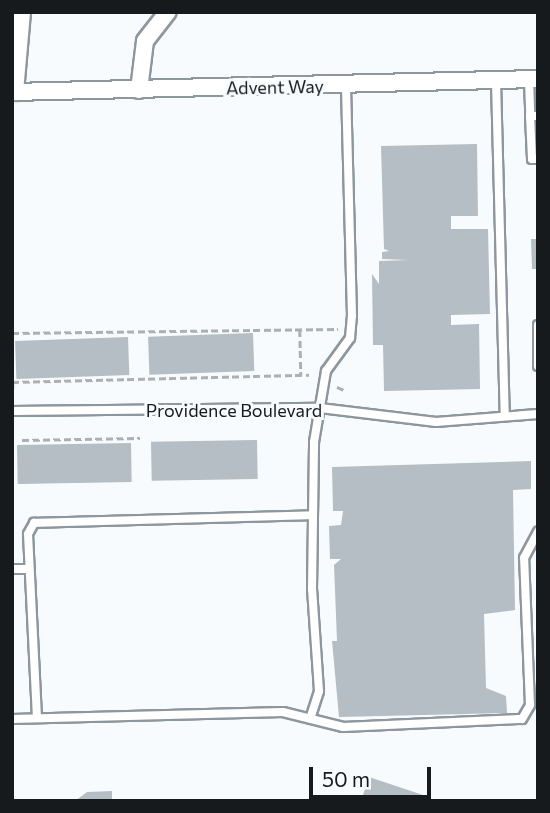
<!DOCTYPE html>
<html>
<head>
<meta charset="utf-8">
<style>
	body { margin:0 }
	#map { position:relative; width:550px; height:813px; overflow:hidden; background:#f7fbfe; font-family:Commissioner,sans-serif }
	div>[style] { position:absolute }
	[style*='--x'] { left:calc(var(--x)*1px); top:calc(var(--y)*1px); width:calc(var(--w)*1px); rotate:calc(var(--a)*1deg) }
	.building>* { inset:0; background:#b5bdc5; transform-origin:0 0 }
	.path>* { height:2.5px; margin-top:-1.25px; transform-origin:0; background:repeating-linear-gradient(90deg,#acb0b3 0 7px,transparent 0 10.5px) }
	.roads { filter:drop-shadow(2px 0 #8e969e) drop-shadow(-2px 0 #8e969e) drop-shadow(0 2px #8e969e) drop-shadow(0 -2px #8e969e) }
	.service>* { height:8px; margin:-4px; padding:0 4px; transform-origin:4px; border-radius:4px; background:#fff }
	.minor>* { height:16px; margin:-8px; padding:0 8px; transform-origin:8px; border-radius:8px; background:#fff }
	span { translate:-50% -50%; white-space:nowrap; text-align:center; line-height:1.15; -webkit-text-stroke:6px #f7fbfe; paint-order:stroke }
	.street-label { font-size:18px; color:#171a1d }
	.frame { position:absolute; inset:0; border:14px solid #171a1d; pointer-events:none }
	.scale { position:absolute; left:309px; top:767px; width:122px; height:32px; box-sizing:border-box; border:4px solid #171a1d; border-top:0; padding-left:9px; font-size:21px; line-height:24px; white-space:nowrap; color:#171a1d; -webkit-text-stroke:5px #f7fbfe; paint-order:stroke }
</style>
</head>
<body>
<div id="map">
	<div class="building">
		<div style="clip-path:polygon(477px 144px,478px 216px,451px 216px,451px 229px,488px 229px,490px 314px,451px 315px,451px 325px,479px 324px,480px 389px,384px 391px,383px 345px,373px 345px,372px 274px,379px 284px,379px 261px,408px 260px,382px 259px,382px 252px,389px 251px,384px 249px,381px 146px)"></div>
		<div style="clip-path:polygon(531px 239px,538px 239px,538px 269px,532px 269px)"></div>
		<div style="left:253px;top:333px;width:38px;height:105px;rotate:88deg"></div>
		<div style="left:128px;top:337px;width:38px;height:113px;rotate:88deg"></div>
		<div style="left:257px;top:440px;width:39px;height:106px;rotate:89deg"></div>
		<div style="left:131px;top:443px;width:39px;height:114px;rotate:89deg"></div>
		<div style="clip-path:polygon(531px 461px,531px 489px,513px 490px,515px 610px,484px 614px,486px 688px,506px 696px,507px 713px,339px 717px,332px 641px,337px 641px,334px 565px,341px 559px,330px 559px,329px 526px,341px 525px,343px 511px,333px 511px,332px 467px)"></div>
		<div style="clip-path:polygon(369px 777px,423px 795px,421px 801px,361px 801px)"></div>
		<div style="clip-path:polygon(112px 791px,112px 801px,75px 801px,87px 792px)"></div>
	</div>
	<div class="path">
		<div style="--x:300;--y:330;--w:45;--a:88.7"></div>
		<div style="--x:12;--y:333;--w:326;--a:-0.7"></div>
		<div style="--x:12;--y:382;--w:297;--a:-1.4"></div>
		<div style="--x:13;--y:382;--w:10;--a:90"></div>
		<div style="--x:337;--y:387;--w:8;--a:23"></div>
		<div style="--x:22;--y:440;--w:118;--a:-1"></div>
	</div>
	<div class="roads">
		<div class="service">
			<div style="--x:529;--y:79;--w:37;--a:88"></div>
			<div style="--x:530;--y:116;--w:8;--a:0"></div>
			<div style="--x:496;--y:81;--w:335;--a:88.5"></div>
			<div style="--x:530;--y:116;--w:43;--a:87.3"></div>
			<div style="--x:532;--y:159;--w:6;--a:0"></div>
			<div style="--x:538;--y:325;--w:41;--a:90"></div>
			<div style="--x:12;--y:411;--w:308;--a:-0.6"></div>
			<div style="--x:320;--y:408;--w:117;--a:6.9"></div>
			<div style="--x:436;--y:422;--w:102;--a:-4.5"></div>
			<div style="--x:12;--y:569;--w:17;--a:0"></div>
			<div style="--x:311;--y:716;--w:26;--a:-72"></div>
			<div style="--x:319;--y:691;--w:102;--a:-93.9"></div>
			<div style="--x:312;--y:589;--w:147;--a:-89.2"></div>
			<div style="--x:314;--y:442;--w:72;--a:-80.4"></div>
			<div style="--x:326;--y:371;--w:41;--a:-54"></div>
			<div style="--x:350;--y:338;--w:22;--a:-85"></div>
			<div style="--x:352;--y:316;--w:231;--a:-91.5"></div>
			<div style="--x:37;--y:718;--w:184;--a:-92.8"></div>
			<div style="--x:28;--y:534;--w:13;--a:-61"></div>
			<div style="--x:34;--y:523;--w:278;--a:-1.6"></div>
			<div style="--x:12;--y:719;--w:271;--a:-1.5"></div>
			<div style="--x:283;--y:712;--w:62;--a:14"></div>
			<div style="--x:343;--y:727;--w:179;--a:-2.6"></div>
			<div style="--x:522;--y:719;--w:16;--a:-60"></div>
			<div style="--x:530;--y:705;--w:147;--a:-92.3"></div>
			<div style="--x:524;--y:558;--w:30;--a:-62"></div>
		</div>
		<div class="minor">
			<div style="--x:139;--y:90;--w:49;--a:-83"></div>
			<div style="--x:145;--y:41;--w:37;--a:-52"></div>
			<div style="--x:12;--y:92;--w:526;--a:-1.42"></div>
			<div style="--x:15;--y:92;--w:80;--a:-85"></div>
		</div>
	</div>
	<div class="street-label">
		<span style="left:275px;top:87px;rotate:-1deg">Advent Way</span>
		<span style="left:234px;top:410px">Providence Boulevard</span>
	</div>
	<div class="frame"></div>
	<div class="scale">50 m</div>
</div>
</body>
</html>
